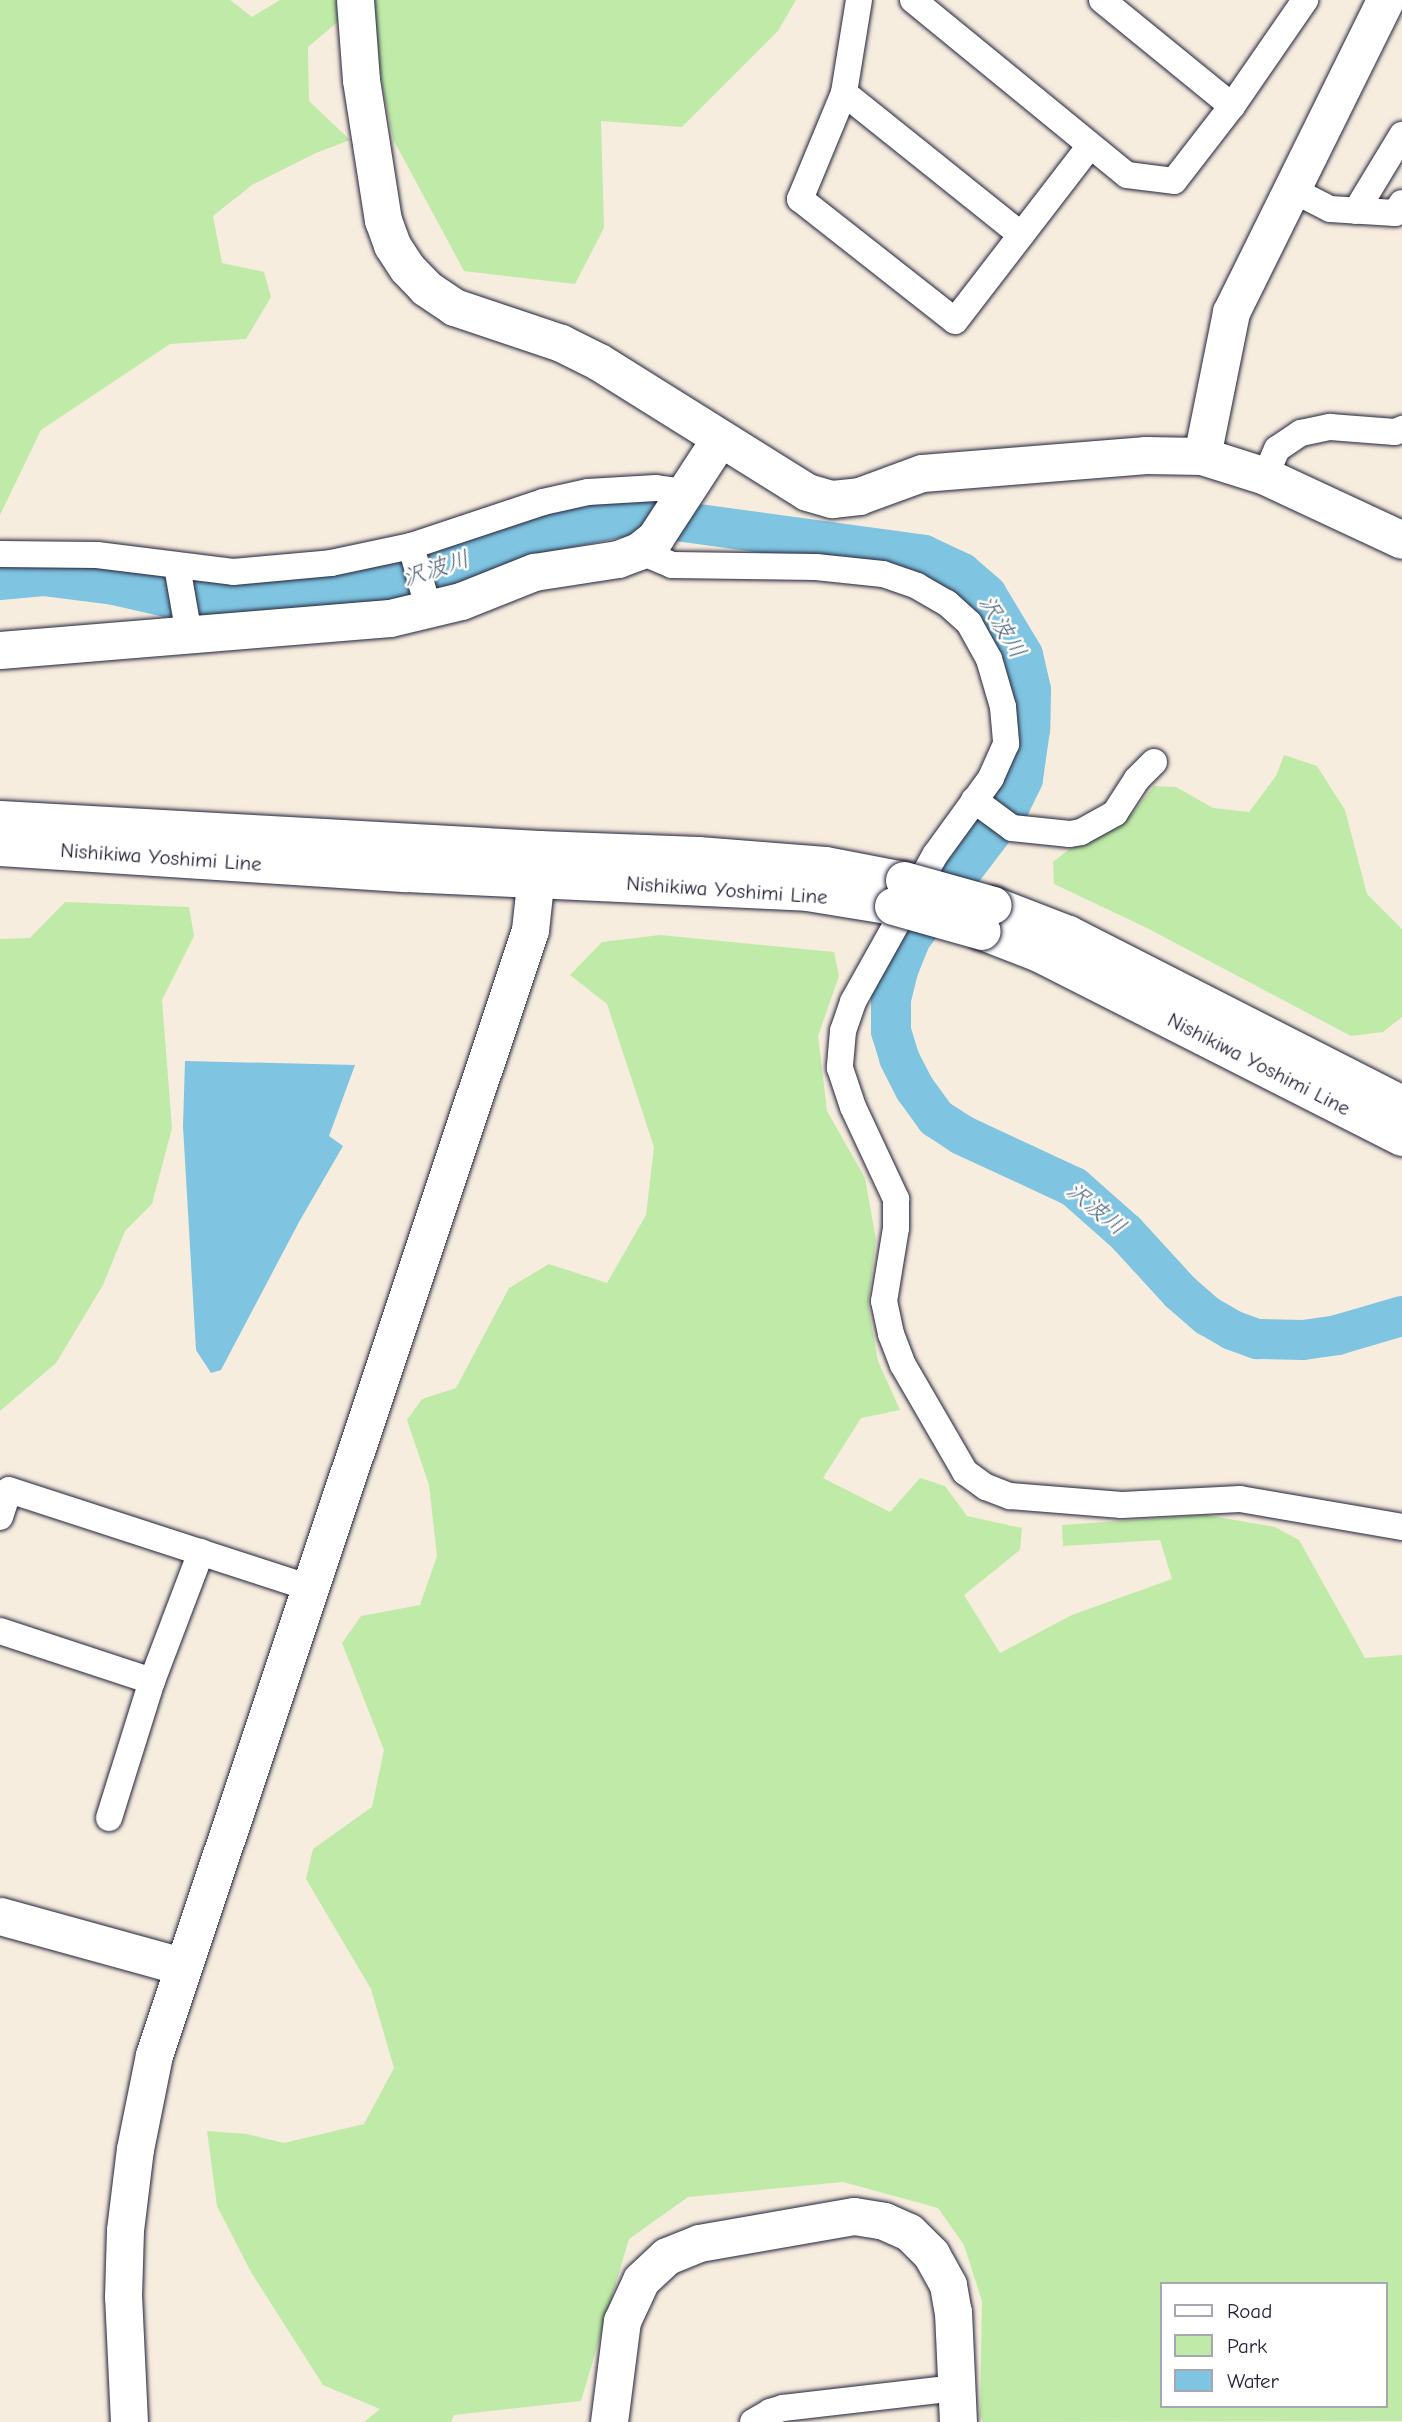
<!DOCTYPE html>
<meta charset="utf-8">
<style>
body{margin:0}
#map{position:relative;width:1402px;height:2422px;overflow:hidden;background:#f7eddf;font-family:"Comic Neue","Klee One",sans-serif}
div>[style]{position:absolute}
.green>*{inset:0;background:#bfeaa7}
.water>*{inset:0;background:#7fc4e0}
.river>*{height:40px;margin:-20px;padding:0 20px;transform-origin:20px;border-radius:20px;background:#7fc4e0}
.roads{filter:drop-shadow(0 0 2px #22223b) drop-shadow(0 0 2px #22223b)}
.street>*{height:26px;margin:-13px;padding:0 13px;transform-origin:13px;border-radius:13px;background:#fff}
.secondary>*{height:37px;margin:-18.5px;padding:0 18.5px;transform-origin:18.5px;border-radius:18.5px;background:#fff}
.bridges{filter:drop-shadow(0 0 2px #22223b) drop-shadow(0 0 2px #22223b)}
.secondary-bridge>*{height:37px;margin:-18.5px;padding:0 18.5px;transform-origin:18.5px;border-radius:18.5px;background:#fff}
span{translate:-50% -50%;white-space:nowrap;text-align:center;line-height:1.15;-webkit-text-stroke:5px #fff;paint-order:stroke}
.street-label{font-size:21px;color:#22223b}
.water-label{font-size:23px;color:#435b75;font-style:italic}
.legend{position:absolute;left:1160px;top:2282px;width:228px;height:126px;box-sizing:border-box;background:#fff;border:2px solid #a7a7b1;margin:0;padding:9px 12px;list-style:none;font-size:21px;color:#22223b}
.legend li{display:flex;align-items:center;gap:14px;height:35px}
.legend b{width:35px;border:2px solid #a7a7b1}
</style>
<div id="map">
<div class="green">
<i style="clip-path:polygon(0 0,230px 0,252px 17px,280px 0,339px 0,341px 19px,308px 47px,309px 101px,350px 140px,316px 153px,252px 185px,213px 216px,222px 263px,264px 272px,271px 297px,246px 339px,170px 344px,41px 430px,0 515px)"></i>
<i style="clip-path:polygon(369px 0,796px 0,778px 31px,682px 127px,601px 121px,604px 228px,575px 284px,464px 271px,393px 139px,370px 21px)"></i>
<i style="clip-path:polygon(1284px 755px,1317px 766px,1345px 810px,1367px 894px,1402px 929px,1402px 1017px,1383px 1032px,1351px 1036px,1147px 928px,1054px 884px,1053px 862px,1075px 845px,1132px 814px,1154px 786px,1176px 787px,1213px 808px,1249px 812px,1276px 776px)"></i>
<i style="clip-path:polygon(65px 902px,189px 907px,194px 936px,162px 1000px,172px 1128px,152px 1204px,125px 1231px,103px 1285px,56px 1363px,0 1411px,0 939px,30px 938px)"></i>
<i style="clip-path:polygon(evenodd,660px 935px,834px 952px,839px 976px,818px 1036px,827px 1111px,865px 1178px,876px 1240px,868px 1304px,878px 1361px,900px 1410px,861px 1418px,823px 1478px,890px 1512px,920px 1478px,945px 1486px,967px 1516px,1022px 1528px,1020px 1550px,964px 1595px,1000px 1653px,1072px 1615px,1172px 1579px,1160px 1540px,1063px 1546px,1062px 1525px,1206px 1515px,1275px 1527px,1299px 1540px,1365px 1658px,1402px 1655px,1402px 2421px,983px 2422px,980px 2417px,982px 2301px,964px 2245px,938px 2208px,843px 2182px,688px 2197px,629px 2239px,581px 2401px,454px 2415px,451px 2422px,364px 2422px,380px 2409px,323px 2385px,251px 2272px,217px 2206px,207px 2131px,247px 2134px,284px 2143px,364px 2124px,394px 2068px,371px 1989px,306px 1879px,313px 1849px,372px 1807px,384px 1750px,342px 1643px,361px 1616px,420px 1605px,437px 1556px,429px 1485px,407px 1420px,422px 1399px,456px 1388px,509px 1288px,549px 1264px,607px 1283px,646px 1215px,654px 1147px,607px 1004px,570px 975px,602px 942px,660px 935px,1162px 2284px,1386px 2284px,1386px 2406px,1162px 2406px,1162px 2284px)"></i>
</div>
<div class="water">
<i style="clip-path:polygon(185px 1061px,355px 1065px,329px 1136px,343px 1146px,299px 1222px,221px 1370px,211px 1373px,196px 1350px,183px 1126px)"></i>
</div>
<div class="river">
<i style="left:0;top:580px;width:43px;rotate:-5.3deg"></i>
<i style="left:43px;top:576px;width:72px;rotate:7.2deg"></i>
<i style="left:114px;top:585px;width:54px;rotate:12.8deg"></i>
<i style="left:167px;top:597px;width:198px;rotate:-2.6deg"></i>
<i style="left:365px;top:588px;width:59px;rotate:-10.7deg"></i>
<i style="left:423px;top:577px;width:115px;rotate:-21.4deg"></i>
<i style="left:530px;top:535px;width:105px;rotate:-11deg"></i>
<i style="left:633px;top:515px;width:294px;rotate:7.8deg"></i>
<i style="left:924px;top:555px;width:42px;rotate:25.3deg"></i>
<i style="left:962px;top:573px;width:33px;rotate:41deg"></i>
<i style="left:987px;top:595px;width:70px;rotate:59deg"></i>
<i style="left:1023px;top:655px;width:36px;rotate:77deg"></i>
<i style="left:1031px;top:690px;width:39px;rotate:91deg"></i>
<i style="left:1030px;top:729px;width:50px;rotate:98deg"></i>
<i style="left:1023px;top:779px;width:37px;rotate:116deg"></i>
<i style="left:1007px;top:812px;width:158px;rotate:127.3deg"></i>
<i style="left:911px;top:938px;width:31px;rotate:112deg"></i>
<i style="left:899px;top:967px;width:34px;rotate:104deg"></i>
<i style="left:891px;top:1000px;width:31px;rotate:90deg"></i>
<i style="left:891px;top:1031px;width:28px;rotate:73deg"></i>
<i style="left:899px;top:1058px;width:35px;rotate:63deg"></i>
<i style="left:915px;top:1089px;width:36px;rotate:54deg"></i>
<i style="left:936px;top:1118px;width:31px;rotate:33deg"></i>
<i style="left:962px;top:1135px;width:123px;rotate:24.9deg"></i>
<i style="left:1074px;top:1187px;width:69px;rotate:41.5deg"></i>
<i style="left:1126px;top:1233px;width:80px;rotate:47.5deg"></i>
<i style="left:1180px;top:1292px;width:37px;rotate:41deg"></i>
<i style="left:1208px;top:1316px;width:28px;rotate:30deg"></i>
<i style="left:1232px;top:1330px;width:27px;rotate:20deg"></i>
<i style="left:1257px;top:1339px;width:46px;rotate:1.2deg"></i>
<i style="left:1303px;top:1340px;width:34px;rotate:-8deg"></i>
<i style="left:1337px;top:1335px;width:68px;rotate:-16.3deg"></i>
</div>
<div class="roads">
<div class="street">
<i style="left:859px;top:0;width:94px;rotate:99.2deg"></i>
<i style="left:844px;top:93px;width:115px;rotate:112.5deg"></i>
<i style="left:800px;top:199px;width:197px;rotate:38.2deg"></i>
<i style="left:955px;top:321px;width:221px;rotate:-52.4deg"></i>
<i style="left:913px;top:0;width:276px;rotate:39.3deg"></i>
<i style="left:1127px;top:175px;width:47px;rotate:7.3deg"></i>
<i style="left:1174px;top:181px;width:95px;rotate:-52.3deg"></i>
<i style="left:1232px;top:106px;width:129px;rotate:-55.4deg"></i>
<i style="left:1102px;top:0;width:168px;rotate:39.2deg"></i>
<i style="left:844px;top:93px;width:227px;rotate:38.7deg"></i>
<i style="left:1289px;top:188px;width:46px;rotate:27.1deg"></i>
<i style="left:1330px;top:209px;width:65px;rotate:3.5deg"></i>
<i style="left:1395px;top:213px;width:12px;rotate:-55deg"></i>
<i style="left:1356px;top:211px;width:89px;rotate:-58.8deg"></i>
<i style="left:1265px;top:476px;width:30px;rotate:-66deg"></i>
<i style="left:1277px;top:449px;width:29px;rotate:-34deg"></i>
<i style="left:1301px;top:433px;width:30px;rotate:-12deg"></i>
<i style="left:1330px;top:427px;width:65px;rotate:4.4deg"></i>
<i style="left:1395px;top:432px;width:8px;rotate:-23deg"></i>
<i style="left:411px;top:546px;width:67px;rotate:74.5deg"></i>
<i style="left:639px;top:551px;width:36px;rotate:23deg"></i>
<i style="left:672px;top:565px;width:144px;rotate:0.8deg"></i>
<i style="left:816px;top:567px;width:67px;rotate:6deg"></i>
<i style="left:883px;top:574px;width:36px;rotate:19deg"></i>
<i style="left:917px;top:586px;width:34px;rotate:30deg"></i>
<i style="left:947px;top:603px;width:30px;rotate:42deg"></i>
<i style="left:969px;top:623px;width:41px;rotate:60.9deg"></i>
<i style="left:989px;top:659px;width:50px;rotate:73.7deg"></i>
<i style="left:1003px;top:707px;width:37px;rotate:85deg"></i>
<i style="left:1006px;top:744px;width:37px;rotate:114deg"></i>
<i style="left:991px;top:778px;width:95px;rotate:126deg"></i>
<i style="left:935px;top:855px;width:168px;rotate:119.2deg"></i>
<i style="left:853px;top:1002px;width:31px;rotate:109deg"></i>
<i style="left:843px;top:1031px;width:37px;rotate:95deg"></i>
<i style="left:840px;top:1068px;width:41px;rotate:71.6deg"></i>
<i style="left:853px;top:1107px;width:102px;rotate:64.9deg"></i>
<i style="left:896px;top:1199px;width:29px;rotate:90deg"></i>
<i style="left:896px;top:1228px;width:74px;rotate:99.3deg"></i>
<i style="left:884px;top:1301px;width:34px;rotate:78deg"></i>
<i style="left:891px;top:1334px;width:33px;rotate:69deg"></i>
<i style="left:903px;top:1365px;width:124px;rotate:59.9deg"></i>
<i style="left:965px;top:1472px;width:26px;rotate:36deg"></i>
<i style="left:986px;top:1487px;width:26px;rotate:21deg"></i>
<i style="left:1010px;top:1496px;width:112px;rotate:4.6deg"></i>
<i style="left:1122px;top:1505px;width:118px;rotate:-2.9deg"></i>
<i style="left:1240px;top:1499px;width:164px;rotate:9.8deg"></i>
<i style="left:0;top:554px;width:97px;rotate:0.6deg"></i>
<i style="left:97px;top:555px;width:137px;rotate:7.1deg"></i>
<i style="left:233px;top:572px;width:98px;rotate:-5.2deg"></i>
<i style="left:331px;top:563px;width:82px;rotate:-12deg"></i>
<i style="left:411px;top:546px;width:139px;rotate:-18.4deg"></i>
<i style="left:543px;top:502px;width:46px;rotate:-12.5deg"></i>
<i style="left:588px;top:492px;width:68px;rotate:-3.4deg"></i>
<i style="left:656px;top:488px;width:30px;rotate:8deg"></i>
<i style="left:177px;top:566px;width:70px;rotate:80.1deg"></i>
<i style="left:974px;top:800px;width:47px;rotate:36.4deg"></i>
<i style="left:1012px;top:828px;width:58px;rotate:5.9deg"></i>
<i style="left:1070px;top:834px;width:11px;rotate:-10deg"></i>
<i style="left:1081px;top:832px;width:39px;rotate:-29deg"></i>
<i style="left:1115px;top:813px;width:40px;rotate:-57.1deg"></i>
<i style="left:1137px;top:779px;width:24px;rotate:-45deg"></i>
<i style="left:0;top:1517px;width:28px;rotate:-72deg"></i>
<i style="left:9px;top:1490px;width:314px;rotate:18deg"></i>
<i style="left:0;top:1631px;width:160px;rotate:18.2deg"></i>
<i style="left:109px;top:1818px;width:144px;rotate:-72.6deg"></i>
<i style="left:152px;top:1681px;width:138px;rotate:-69.2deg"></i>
<i style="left:753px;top:2422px;width:20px;rotate:-30deg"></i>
<i style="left:770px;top:2412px;width:14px;rotate:-17deg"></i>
<i style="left:783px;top:2408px;width:174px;rotate:-6.6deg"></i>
</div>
<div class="secondary">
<i style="left:355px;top:0;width:80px;rotate:85.7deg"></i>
<i style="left:361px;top:80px;width:142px;rotate:81.1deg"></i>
<i style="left:383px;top:220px;width:27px;rotate:70deg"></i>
<i style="left:392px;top:245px;width:27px;rotate:57deg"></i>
<i style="left:407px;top:268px;width:28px;rotate:46deg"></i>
<i style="left:426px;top:288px;width:34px;rotate:34deg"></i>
<i style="left:454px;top:307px;width:113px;rotate:18.6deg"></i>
<i style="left:561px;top:343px;width:42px;rotate:26.6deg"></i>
<i style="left:599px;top:362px;width:245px;rotate:32deg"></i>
<i style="left:807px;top:492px;width:26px;rotate:16deg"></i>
<i style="left:832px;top:499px;width:27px;rotate:-6deg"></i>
<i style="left:859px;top:496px;width:67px;rotate:-20.1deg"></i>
<i style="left:922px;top:473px;width:225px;rotate:-4.6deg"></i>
<i style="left:1146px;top:455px;width:56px;rotate:1deg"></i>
<i style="left:1202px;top:456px;width:66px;rotate:17.6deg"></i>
<i style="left:1265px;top:476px;width:151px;rotate:25deg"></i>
<i style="left:1202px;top:456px;width:147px;rotate:-78.6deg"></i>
<i style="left:1231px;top:312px;width:348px;rotate:-63.7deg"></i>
<i style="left:0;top:650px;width:391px;rotate:-4.7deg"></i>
<i style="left:390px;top:618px;width:73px;rotate:-13.5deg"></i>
<i style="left:461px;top:601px;width:79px;rotate:-21.7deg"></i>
<i style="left:534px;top:572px;width:85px;rotate:-8.8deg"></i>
<i style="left:618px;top:559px;width:22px;rotate:-21deg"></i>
<i style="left:639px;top:551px;width:21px;rotate:-39deg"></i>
<i style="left:655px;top:538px;width:117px;rotate:-56.9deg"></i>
<i style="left:0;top:819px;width:540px;rotate:3.19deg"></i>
<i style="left:539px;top:849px;width:159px;rotate:2.2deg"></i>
<i style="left:698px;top:855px;width:127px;rotate:4.5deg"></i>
<i style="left:825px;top:865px;width:80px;rotate:10.8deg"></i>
<i style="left:0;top:847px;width:407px;rotate:3.7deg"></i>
<i style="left:406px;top:873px;width:401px;rotate:2.7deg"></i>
<i style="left:807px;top:892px;width:87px;rotate:9.2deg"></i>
<i style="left:993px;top:905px;width:80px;rotate:21.1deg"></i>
<i style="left:1068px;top:934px;width:375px;rotate:27deg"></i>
<i style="left:982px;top:931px;width:61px;rotate:21.1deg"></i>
<i style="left:1039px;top:953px;width:407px;rotate:26.9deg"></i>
<i style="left:0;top:1916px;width:188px;rotate:15.4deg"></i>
<i style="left:129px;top:2422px;width:125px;rotate:-92.7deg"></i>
<i style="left:123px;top:2297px;width:67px;rotate:-88.3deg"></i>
<i style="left:125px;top:2230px;width:82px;rotate:-83deg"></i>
<i style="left:135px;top:2149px;width:96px;rotate:-78.6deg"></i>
<i style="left:154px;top:2055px;width:1186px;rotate:-71.52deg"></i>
<i style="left:530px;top:930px;width:81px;rotate:-83.7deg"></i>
<i style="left:609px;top:2422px;width:102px;rotate:-82.7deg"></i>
<i style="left:622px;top:2321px;width:45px;rotate:-65.1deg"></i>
<i style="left:641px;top:2280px;width:35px;rotate:-43deg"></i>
<i style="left:667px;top:2256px;width:35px;rotate:-22deg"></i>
<i style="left:699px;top:2243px;width:157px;rotate:-9.9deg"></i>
<i style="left:854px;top:2216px;width:30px;rotate:9deg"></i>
<i style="left:884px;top:2221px;width:27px;rotate:24deg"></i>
<i style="left:909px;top:2232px;width:31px;rotate:45deg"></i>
<i style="left:931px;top:2254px;width:35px;rotate:61deg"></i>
<i style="left:948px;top:2285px;width:27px;rotate:80deg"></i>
<i style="left:953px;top:2312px;width:110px;rotate:87.4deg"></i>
</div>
</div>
<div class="bridges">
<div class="secondary-bridge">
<i style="left:904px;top:880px;width:92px;rotate:15.7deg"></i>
<i style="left:893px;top:906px;width:92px;rotate:15.7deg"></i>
</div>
</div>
<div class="street-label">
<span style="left:161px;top:857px;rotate:4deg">Nishikiwa Yoshimi Line</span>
<span style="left:727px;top:890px;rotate:4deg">Nishikiwa Yoshimi Line</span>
<span style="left:1259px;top:1064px;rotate:27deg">Nishikiwa Yoshimi Line</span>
</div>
<div class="water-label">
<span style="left:436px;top:569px;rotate:-18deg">沢波川</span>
<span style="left:1002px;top:627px;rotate:59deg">沢波川</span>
<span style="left:1096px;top:1209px;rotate:39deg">沢波川</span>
</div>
<ul class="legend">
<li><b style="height:9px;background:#fff"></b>Road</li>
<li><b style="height:19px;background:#bfeaa7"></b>Park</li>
<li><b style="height:19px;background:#7fc4e0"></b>Water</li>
</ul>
</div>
